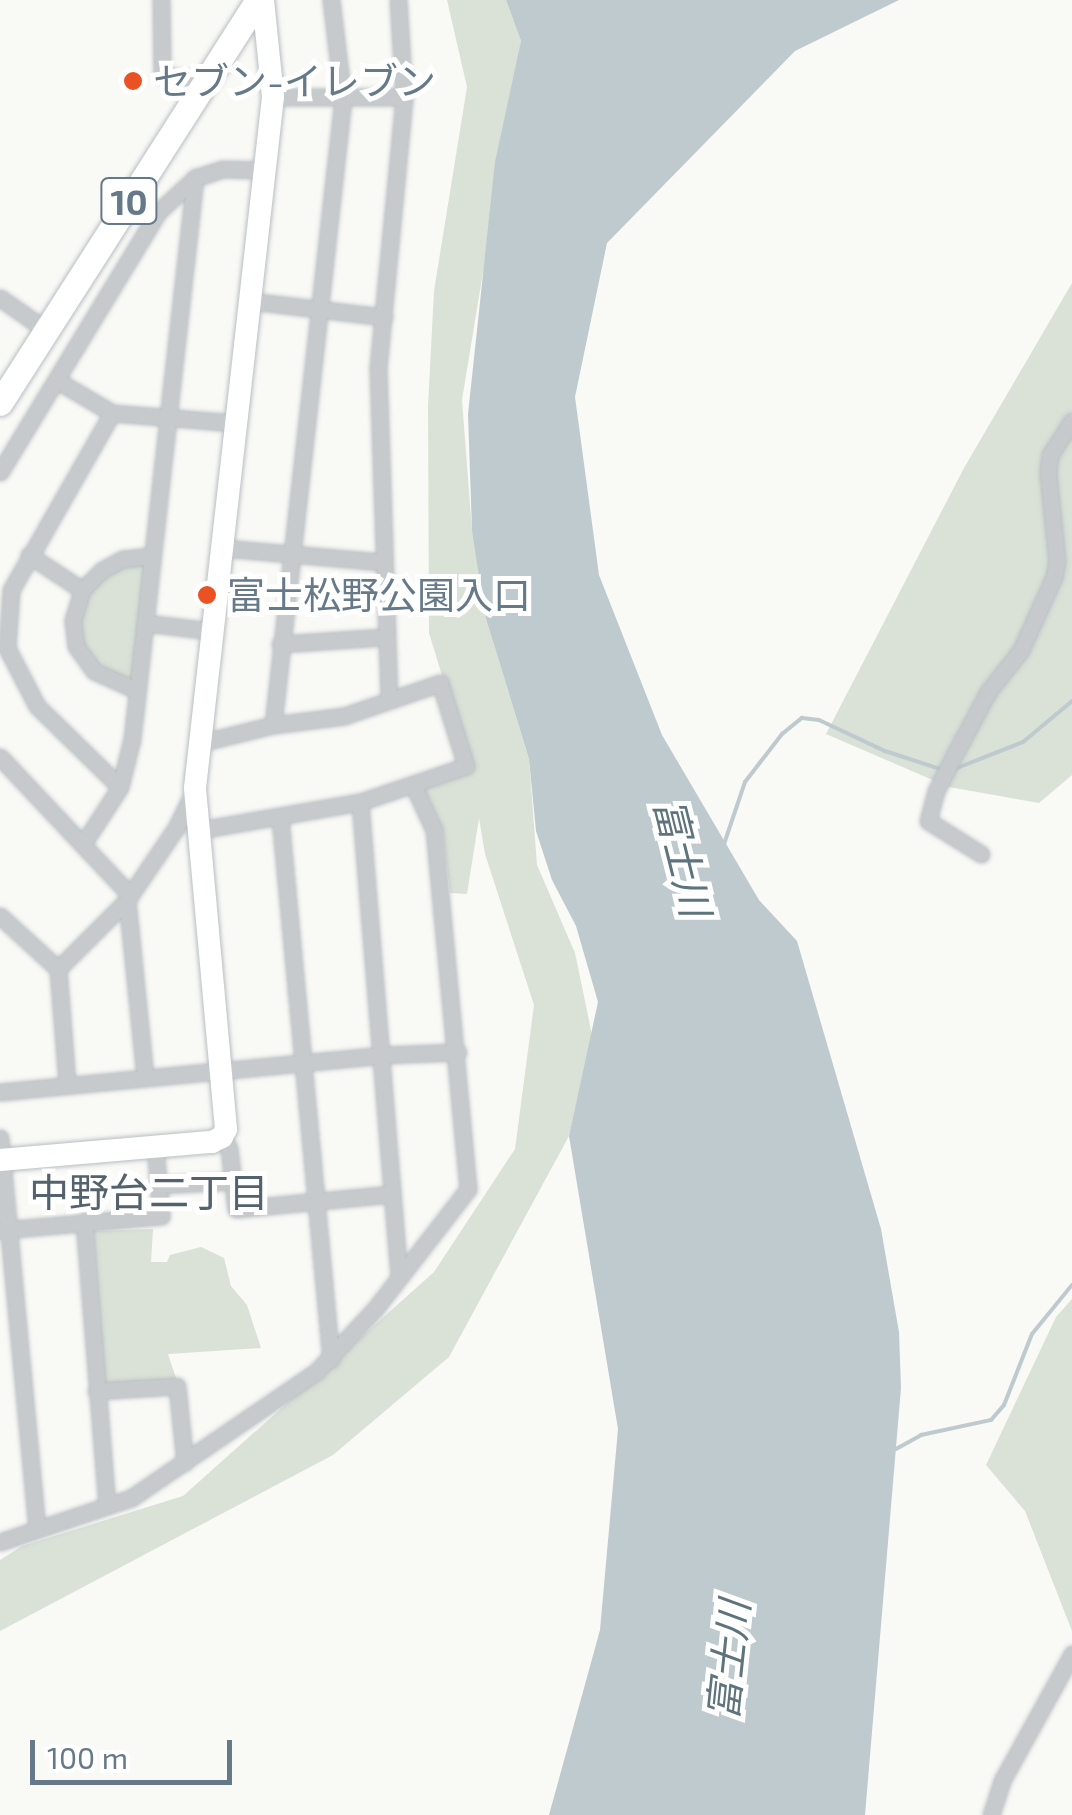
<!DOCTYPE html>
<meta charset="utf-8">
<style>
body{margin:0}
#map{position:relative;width:1072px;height:1815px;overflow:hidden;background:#f9f9f6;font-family:"Exo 2","Noto Sans JP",sans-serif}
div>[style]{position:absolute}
.green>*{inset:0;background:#dae1d7}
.water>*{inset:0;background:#becace}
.stream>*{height:4px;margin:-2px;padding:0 2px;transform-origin:2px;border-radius:2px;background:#becace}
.roads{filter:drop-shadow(0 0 2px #b8bec2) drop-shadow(0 0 2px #b8bec2)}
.street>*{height:15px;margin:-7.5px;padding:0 7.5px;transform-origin:7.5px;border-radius:7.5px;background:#c6cacd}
.secondary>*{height:22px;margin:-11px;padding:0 11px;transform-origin:11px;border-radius:11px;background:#fff}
.primary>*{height:25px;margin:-12.5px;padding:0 12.5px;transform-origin:12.5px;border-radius:12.5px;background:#fff}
.dots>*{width:28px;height:28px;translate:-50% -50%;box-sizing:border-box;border:5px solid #fff;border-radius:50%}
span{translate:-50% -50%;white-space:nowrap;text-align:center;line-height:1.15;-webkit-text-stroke:10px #fff;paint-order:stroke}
.shield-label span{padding:2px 8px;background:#fff;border:2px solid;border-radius:8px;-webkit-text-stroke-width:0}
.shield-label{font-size:35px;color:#667988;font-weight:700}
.poi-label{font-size:38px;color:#667988}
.left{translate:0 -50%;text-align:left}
.water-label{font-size:40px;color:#5d747c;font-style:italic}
.neighbourhood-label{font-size:40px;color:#54626d}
.scale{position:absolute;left:30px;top:1740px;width:202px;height:45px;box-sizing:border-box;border:5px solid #667988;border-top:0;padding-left:12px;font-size:30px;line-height:35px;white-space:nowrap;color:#667988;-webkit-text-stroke:8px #fff;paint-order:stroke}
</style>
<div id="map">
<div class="green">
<i style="clip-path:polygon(447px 0,506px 0,521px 41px,462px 400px,472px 531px,494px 644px,529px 759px,537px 865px,575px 953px,592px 1035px,569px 1136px,449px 1357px,333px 1455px,0 1631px,0 1560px,22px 1546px,183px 1496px,434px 1272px,515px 1149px,534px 1005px,485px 854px,479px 818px,467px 894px,450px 893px,443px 832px,421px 789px,471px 770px,429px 633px,428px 406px,434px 291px,467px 87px)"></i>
<i style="clip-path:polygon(1072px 283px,1072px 775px,1039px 803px,949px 787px,826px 734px,964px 468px)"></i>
<i style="clip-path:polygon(147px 563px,133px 683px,89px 660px,78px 641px,79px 613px,86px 591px,98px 579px,121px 567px)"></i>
<i style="clip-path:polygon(153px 1229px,151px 1262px,167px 1262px,170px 1255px,201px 1247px,224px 1258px,231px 1286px,247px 1305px,261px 1348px,168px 1354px,177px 1381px,105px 1384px,93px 1231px)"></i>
<i style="clip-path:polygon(1072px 1299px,1072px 1631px,1025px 1511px,986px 1465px,1056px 1317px)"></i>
</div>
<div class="water">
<i style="clip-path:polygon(506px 0,899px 0,795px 51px,607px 243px,575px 397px,599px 575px,662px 735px,759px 900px,797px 941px,881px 1229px,899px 1332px,901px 1388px,865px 1815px,549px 1815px,600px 1630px,618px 1429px,569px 1136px,598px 1002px,576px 926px,552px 880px,536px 831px,529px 759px,485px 615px,472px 531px,468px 414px,495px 162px,521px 41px)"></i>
</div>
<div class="stream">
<i style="left:952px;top:770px;width:76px;rotate:-21.5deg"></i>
<i style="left:1023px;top:742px;width:64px;rotate:-39.9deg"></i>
<i style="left:723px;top:847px;width:69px;rotate:-71.3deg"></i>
<i style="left:745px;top:782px;width:61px;rotate:-52.4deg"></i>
<i style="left:782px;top:734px;width:26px;rotate:-39deg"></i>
<i style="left:802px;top:718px;width:17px;rotate:7deg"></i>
<i style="left:819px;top:720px;width:73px;rotate:25.2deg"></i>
<i style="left:885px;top:751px;width:61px;rotate:18.1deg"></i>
<i style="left:896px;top:1449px;width:29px;rotate:-29deg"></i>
<i style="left:921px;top:1435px;width:72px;rotate:-12.1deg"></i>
<i style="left:991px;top:1420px;width:20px;rotate:-49deg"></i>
<i style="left:1004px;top:1405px;width:76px;rotate:-68.5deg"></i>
<i style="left:1032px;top:1334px;width:63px;rotate:-50.8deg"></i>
</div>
<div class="roads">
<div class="street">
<i style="left:161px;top:0;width:75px;rotate:89.2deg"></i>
<i style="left:162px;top:75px;width:44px;rotate:9.2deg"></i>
<i style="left:273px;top:97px;width:131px"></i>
<i style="left:0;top:298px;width:56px;rotate:34.8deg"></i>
<i style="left:250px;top:301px;width:135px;rotate:6.8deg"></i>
<i style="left:56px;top:380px;width:65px;rotate:30.5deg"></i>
<i style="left:112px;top:413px;width:124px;rotate:4.6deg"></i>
<i style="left:112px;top:413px;width:204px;rotate:119.7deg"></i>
<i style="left:11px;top:590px;width:58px;rotate:93.9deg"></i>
<i style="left:7px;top:648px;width:65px;rotate:62.7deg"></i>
<i style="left:37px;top:706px;width:116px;rotate:44.3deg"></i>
<i style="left:0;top:472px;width:304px;rotate:-58.7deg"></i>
<i style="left:158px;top:212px;width:50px;rotate:-42.6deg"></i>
<i style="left:195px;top:178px;width:28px;rotate:-18deg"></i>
<i style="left:222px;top:169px;width:42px;rotate:1.4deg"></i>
<i style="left:222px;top:548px;width:161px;rotate:5deg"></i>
<i style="left:29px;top:555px;width:64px;rotate:33.4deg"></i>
<i style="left:145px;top:623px;width:67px;rotate:6.8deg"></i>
<i style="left:280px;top:644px;width:105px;rotate:-3.8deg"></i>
<i style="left:136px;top:690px;width:46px;rotate:-155.7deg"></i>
<i style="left:94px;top:671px;width:31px;rotate:-126deg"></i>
<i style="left:76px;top:646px;width:26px;rotate:-97deg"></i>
<i style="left:73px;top:620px;width:31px;rotate:-73deg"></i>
<i style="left:82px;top:590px;width:28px;rotate:-45deg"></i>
<i style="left:102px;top:570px;width:24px;rotate:-28deg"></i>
<i style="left:123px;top:559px;width:28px;rotate:-6deg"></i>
<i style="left:389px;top:699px;width:331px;rotate:-91.9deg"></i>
<i style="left:378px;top:368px;width:272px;rotate:-84.5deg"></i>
<i style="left:404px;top:97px;width:97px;rotate:-93.5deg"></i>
<i style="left:273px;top:725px;width:630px;rotate:-83.62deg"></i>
<i style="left:343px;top:99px;width:100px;rotate:-96.9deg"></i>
<i style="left:200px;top:743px;width:75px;rotate:-13.9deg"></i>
<i style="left:273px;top:725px;width:72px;rotate:-7.2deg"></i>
<i style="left:344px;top:716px;width:102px;rotate:-19deg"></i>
<i style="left:440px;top:683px;width:87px;rotate:72.6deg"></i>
<i style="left:466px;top:766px;width:112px;rotate:161.2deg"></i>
<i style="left:360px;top:802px;width:162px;rotate:170.1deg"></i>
<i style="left:0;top:757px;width:190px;rotate:46.7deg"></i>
<i style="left:360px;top:802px;width:475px;rotate:85.3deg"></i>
<i style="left:280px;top:817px;width:545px;rotate:84.63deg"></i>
<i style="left:83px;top:844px;width:68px;rotate:-57deg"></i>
<i style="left:120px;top:787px;width:49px;rotate:-76deg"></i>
<i style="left:132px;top:739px;width:565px;rotate:-83.59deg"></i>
<i style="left:981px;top:854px;width:62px;rotate:-148.1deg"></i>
<i style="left:928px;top:821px;width:31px;rotate:-75deg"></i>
<i style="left:936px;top:791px;width:44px;rotate:-62.9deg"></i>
<i style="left:956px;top:752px;width:68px;rotate:-61.9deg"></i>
<i style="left:988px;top:692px;width:53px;rotate:-51.8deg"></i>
<i style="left:1021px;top:650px;width:80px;rotate:-65.7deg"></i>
<i style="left:1054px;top:577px;width:15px;rotate:-79deg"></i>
<i style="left:1057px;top:562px;width:89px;rotate:-95.8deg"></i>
<i style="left:1048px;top:473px;width:18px;rotate:-84deg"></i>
<i style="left:1050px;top:455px;width:40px;rotate:-57.1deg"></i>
<i style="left:127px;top:900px;width:178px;rotate:84.2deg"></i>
<i style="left:0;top:916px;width:79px;rotate:42.4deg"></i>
<i style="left:58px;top:969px;width:115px;rotate:85.5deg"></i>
<i style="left:58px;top:969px;width:98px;rotate:-45deg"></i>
<i style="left:127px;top:900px;width:87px;rotate:-55.8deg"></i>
<i style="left:176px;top:828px;width:41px;rotate:-64.1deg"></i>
<i style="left:0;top:1092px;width:384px;rotate:-5.5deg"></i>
<i style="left:382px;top:1055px;width:76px;rotate:-2.3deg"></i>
<i style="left:222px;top:1137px;width:13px;rotate:58deg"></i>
<i style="left:229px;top:1148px;width:61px;rotate:83.5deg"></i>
<i style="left:236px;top:1209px;width:157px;rotate:-5.5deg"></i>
<i style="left:0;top:1138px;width:391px;rotate:84.6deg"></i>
<i style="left:159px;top:1185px;width:74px;rotate:-3.1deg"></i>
<i style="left:84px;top:1221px;width:285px;rotate:85.4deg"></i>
<i style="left:1px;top:1230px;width:161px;rotate:-5deg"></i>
<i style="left:161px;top:1216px;width:70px;rotate:-94.9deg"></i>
<i style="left:96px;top:1391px;width:81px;rotate:-3.5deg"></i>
<i style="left:177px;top:1386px;width:77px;rotate:84.1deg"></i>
<i style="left:0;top:1542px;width:138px;rotate:-18.6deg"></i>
<i style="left:131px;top:1498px;width:225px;rotate:-34.3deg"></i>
<i style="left:317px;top:1371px;width:85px;rotate:-46.9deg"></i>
<i style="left:375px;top:1309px;width:152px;rotate:-52.2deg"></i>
<i style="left:468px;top:1189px;width:361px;rotate:-95.4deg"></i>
<i style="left:434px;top:830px;width:47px;rotate:-114.9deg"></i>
<i style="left:991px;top:1815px;width:38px;rotate:-72deg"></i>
<i style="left:1003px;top:1779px;width:143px;rotate:-61.1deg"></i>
</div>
<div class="secondary">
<i style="left:0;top:1160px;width:213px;rotate:-4.9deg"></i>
<i style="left:212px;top:1142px;width:11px;rotate:-27deg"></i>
<i style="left:222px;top:1137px;width:9px;rotate:-63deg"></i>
<i style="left:226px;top:1129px;width:342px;rotate:-95.2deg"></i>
<i style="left:195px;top:788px;width:695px;rotate:-83.56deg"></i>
<i style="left:273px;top:97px;width:98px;rotate:-95.9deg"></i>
</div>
<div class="primary">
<i style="left:0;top:403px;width:479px;rotate:-57.4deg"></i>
</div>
</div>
<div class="dots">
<i style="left:133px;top:81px;background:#eb5223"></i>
<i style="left:207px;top:595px;background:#eb5223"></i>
</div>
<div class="shield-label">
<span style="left:129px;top:201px">10</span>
</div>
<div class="poi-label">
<span class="left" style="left:153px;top:81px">セブン-イレブン</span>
<span class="left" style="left:227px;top:595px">富士松野公園入口</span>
</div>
<div class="water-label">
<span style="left:684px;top:857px;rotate:76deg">富士川</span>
<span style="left:727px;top:1660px;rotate:-84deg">富士川</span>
</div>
<div class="neighbourhood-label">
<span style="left:149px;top:1191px">中野台二丁目</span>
</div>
<div class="scale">100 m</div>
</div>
